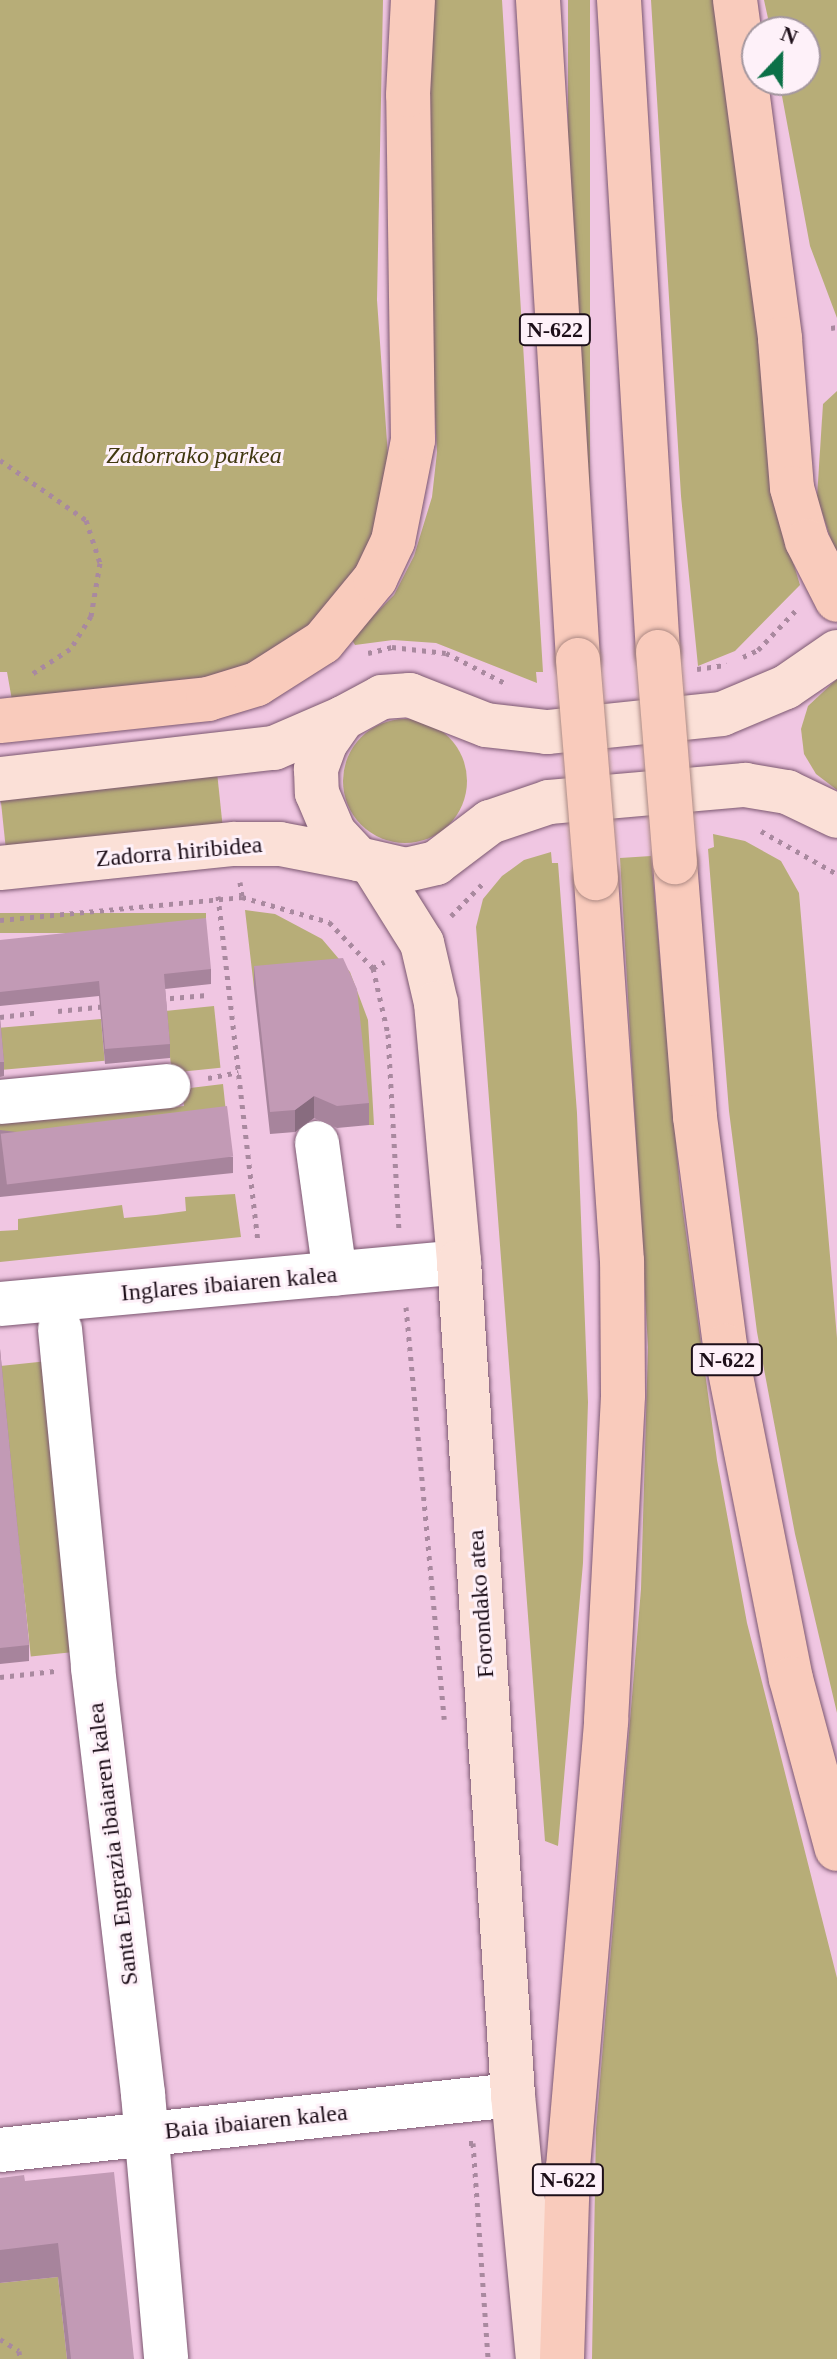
<!DOCTYPE html>
<style>
body{margin:0}
#map{position:relative;width:837px;height:2359px;overflow:hidden;background:#f0c6e2;font-family:"Times New Roman",serif}
div>[style]{position:absolute}
.green>*{inset:0;background:#b7ad78;transform-origin:0 0}
.round{border-radius:50%}
.path>*{height:5px;margin-top:-2.5px;transform-origin:0;background:repeating-linear-gradient(90deg,#a9899f 0 4px,transparent 0 10px)}
.roads{filter:drop-shadow(0 0 2px #7b5770) drop-shadow(0 0 2px #7b5770)}
.minor>*{height:44px;margin:-22px;padding:0 22px;transform-origin:22px;border-radius:22px;background:#fff}
.major>*{height:44px;margin:-22px;padding:0 22px;transform-origin:22px;border-radius:22px;background:#fbe0d7}
.highway>*{height:44px;margin:-22px;padding:0 22px;transform-origin:22px;border-radius:22px;background:#f9cbbc}
.bridges{filter:drop-shadow(0 0 2px #ac8983) drop-shadow(0 0 2px #ac8983)}
.highway-bridge>*{height:44px;margin:-22px;padding:0 22px;transform-origin:22px;border-radius:22px;background:#f9cbbc}
.wall>*{inset:0;background:#a7849c}
.shaded-wall>*{inset:0;background:#886c7f}
.building>*{inset:0;background:#c29ab5;transform-origin:0 0}
span{translate:-50% -50%;white-space:nowrap;text-align:center;line-height:1.15;-webkit-text-stroke:6px #fef1f9;paint-order:stroke}
.shield-label span{padding:2px 6px;background:#fef1f9;border:2px solid;border-radius:6px;-webkit-text-stroke-width:0}
.shield-label{font-size:22px;color:#1d0f19;font-weight:700}
.park-label{font-size:24px;color:#403810;font-style:italic}
.street-label{font-size:24px;color:#1d0f19}
.north{position:absolute;left:741px;top:16px;width:80px;height:80px;box-sizing:border-box;background:#fef1f9;border:2px solid #a4979f;border-radius:50%;rotate:22deg;font-size:22px;font-weight:700;line-height:32px;text-align:center;color:#1d0f19}
.north::after{content:'';display:block;margin:auto;width:28px;height:36px;background:#0b7047;clip-path:polygon(50% 0,100% 100%,50% 72%,0 100%)}
</style>
<div id="map">
<div class="green">
<i style="clip-path:polygon(0 0,383px 0,377px 300px,390px 485px,377px 532px,353px 578px,310px 628px,278px 651px,207px 684px,13px 706px,7px 672px,0 672px)"></i>
<i style="clip-path:polygon(428px 0,502px 0,543px 672px,536px 672px,537px 683px,436px 643px,393px 640px,355px 645px,351px 638px,394px 595px,414px 556px,432px 497px,437px 452px,424px 207px)"></i>
<i style="left:568px;top:0;width:22px;height:668px"></i>
<i style="clip-path:polygon(651px 0,721px 0,784px 532px,800px 585px,735px 651px,698px 666px,681px 496px)"></i>
<i style="clip-path:polygon(764px 0,837px 0,837px 318px,810px 246px,779px 80px,805px 80px,805px 32px,771px 32px)"></i>
<i style="clip-path:polygon(837px 391px,837px 555px,836px 555px,817px 497px,823px 404px)"></i>
<i style="clip-path:polygon(837px 679px,837px 790px,816px 774px,804px 754px,801px 729px,808px 706px)"></i>
<i class="round" style="left:343px;top:719px;width:124px;height:124px"></i>
<i style="left:217px;top:772px;width:56px;height:218px;rotate:84deg"></i>
<i style="clip-path:polygon(713px 834px,745px 841px,781px 861px,799px 893px,837px 1338px,837px 1713px,795px 1534px,757px 1332px,729px 1111px,708px 849px,714px 847px)"></i>
<i style="clip-path:polygon(551px 852px,552px 863px,558px 863px,577px 1113px,588px 1402px,583px 1563px,558px 1846px,545px 1841px,476px 927px,483px 899px,502px 876px,524px 860px)"></i>
<i style="clip-path:polygon(651px 856px,680px 1189px,717px 1460px,747px 1623px,837px 1978px,837px 2359px,592px 2359px,596px 2129px,641px 1589px,648px 1347px,620px 858px)"></i>
<i style="clip-path:polygon(245px 910px,275px 914px,322px 939px,350px 972px,368px 1020px,374px 1125px,369px 1125px,357px 1011px,343px 981px,254px 988px)"></i>
<i style="left:206px;top:913px;width:20px;height:207px;rotate:90deg"></i>
<i style="left:214px;top:1006px;width:62px;height:49px;rotate:84deg"></i>
<i style="left:101px;top:1019px;width:42px;height:102px;rotate:85deg"></i>
<i style="clip-path:polygon(223px 1084px,227px 1122px,0 1146px,0 1124px,184px 1106px,182px 1089px)"></i>
<i style="clip-path:polygon(235px 1194px,241px 1237px,0 1262px,0 1231px,18px 1230px,18px 1219px,122px 1205px,124px 1218px,156px 1215px,186px 1211px,185px 1197px)"></i>
<i style="left:48px;top:1361px;width:292px;height:48px;rotate:84deg"></i>
<i style="clip-path:polygon(58px 2277px,67px 2359px,0 2359px,0 2283px)"></i>
</div>
<div class="path">
<i style="left:831px;top:328px;width:6px;rotate:-9deg"></i>
<i style="left:0;top:460px;width:105px;rotate:34.9deg"></i>
<i style="left:86px;top:520px;width:45px;rotate:72deg"></i>
<i style="left:100px;top:563px;width:54px;rotate:99.6deg"></i>
<i style="left:91px;top:616px;width:39px;rotate:122deg"></i>
<i style="left:70px;top:649px;width:45px;rotate:146.7deg"></i>
<i style="left:368px;top:653px;width:25px;rotate:-14deg"></i>
<i style="left:392px;top:647px;width:54px;rotate:6.3deg"></i>
<i style="left:446px;top:653px;width:66px;rotate:27deg"></i>
<i style="left:743px;top:657px;width:17px;rotate:-25deg"></i>
<i style="left:758px;top:650px;width:58px;rotate:-46.4deg"></i>
<i style="left:697px;top:669px;width:30px;rotate:-8deg"></i>
<i style="left:761px;top:831px;width:87px;rotate:29.5deg"></i>
<i style="left:240px;top:882px;width:15px;rotate:82deg"></i>
<i style="left:242px;top:897px;width:91px;rotate:16deg"></i>
<i style="left:329px;top:922px;width:64px;rotate:46.3deg"></i>
<i style="left:373px;top:968px;width:13px;rotate:-29deg"></i>
<i style="left:218px;top:896px;width:347px;rotate:83.4deg"></i>
<i style="left:451px;top:916px;width:50px;rotate:-45.8deg"></i>
<i style="left:0;top:920px;width:243px;rotate:-5.4deg"></i>
<i style="left:373px;top:968px;width:68px;rotate:77.2deg"></i>
<i style="left:388px;top:1034px;width:195px;rotate:86.8deg"></i>
<i style="left:160px;top:999px;width:47px;rotate:-4.9deg"></i>
<i style="left:58px;top:1011px;width:49px;rotate:-5.8deg"></i>
<i style="left:0;top:1017px;width:39px;rotate:-7deg"></i>
<i style="left:208px;top:1078px;width:31px;rotate:-11deg"></i>
<i style="left:406px;top:1307px;width:414px;rotate:84.7deg"></i>
<i style="left:0;top:1677px;width:55px;rotate:-6.2deg"></i>
<i style="left:469px;top:2143px;width:4px"></i>
<i style="left:473px;top:2143px;width:217px;rotate:86deg"></i>
<i style="left:0;top:2339px;width:22px;rotate:32deg"></i>
<i style="left:19px;top:2351px;width:8px;rotate:83deg"></i>
</div>
<div class="roads">
<div class="minor">
<i style="left:0;top:1102px;width:169px;rotate:-5.4deg"></i>
<i style="left:317px;top:1143px;width:132px;rotate:82.2deg"></i>
<i style="left:0;top:1304px;width:461px;rotate:-5.2deg"></i>
<i style="left:60px;top:1329px;width:341px;rotate:84.4deg"></i>
<i style="left:93px;top:1668px;width:429px;rotate:83.3deg"></i>
<i style="left:143px;top:2094px;width:266px;rotate:85deg"></i>
<i style="left:0;top:2150px;width:516px;rotate:-6.12deg"></i>
</div>
<div class="major">
<i style="left:837px;top:652px;width:62px;rotate:145.5deg"></i>
<i style="left:786px;top:687px;width:69px;rotate:157.1deg"></i>
<i style="left:722px;top:714px;width:176px;rotate:174.1deg"></i>
<i style="left:547px;top:732px;width:61px;rotate:-173.5deg"></i>
<i style="left:486px;top:725px;width:82px;rotate:-158.5deg"></i>
<i style="left:410px;top:695px;width:28px;rotate:176deg"></i>
<i style="left:382px;top:697px;width:44px;rotate:151.7deg"></i>
<i style="left:343px;top:718px;width:32px;rotate:125deg"></i>
<i style="left:325px;top:744px;width:27px;rotate:110deg"></i>
<i style="left:316px;top:769px;width:24px;rotate:88deg"></i>
<i style="left:317px;top:793px;width:43px;rotate:67deg"></i>
<i style="left:334px;top:833px;width:35px;rotate:47deg"></i>
<i style="left:358px;top:859px;width:49px;rotate:12.9deg"></i>
<i style="left:406px;top:870px;width:31px;rotate:-13deg"></i>
<i style="left:436px;top:863px;width:68px;rotate:-37.2deg"></i>
<i style="left:490px;top:822px;width:62px;rotate:-18.7deg"></i>
<i style="left:549px;top:802px;width:197px;rotate:-5deg"></i>
<i style="left:745px;top:785px;width:43px;rotate:9.5deg"></i>
<i style="left:787px;top:792px;width:55px;rotate:25.6deg"></i>
<i style="left:0;top:779px;width:276px;rotate:-6.5deg"></i>
<i style="left:274px;top:748px;width:75px;rotate:-23.5deg"></i>
<i style="left:373px;top:865px;width:92px;rotate:57.9deg"></i>
<i style="left:422px;top:943px;width:62px;rotate:76.9deg"></i>
<i style="left:436px;top:1003px;width:260px;rotate:84.9deg"></i>
<i style="left:459px;top:1262px;width:835px;rotate:86.29deg"></i>
<i style="left:513px;top:2095px;width:265px;rotate:84.6deg"></i>
<i style="left:0;top:868px;width:235px;rotate:-5.9deg"></i>
<i style="left:234px;top:844px;width:46px"></i>
<i style="left:280px;top:844px;width:79px;rotate:10.9deg"></i>
</div>
<div class="highway">
<i style="left:538px;top:0;width:661px;rotate:86.53deg"></i>
<i style="left:619px;top:0;width:653px;rotate:86.58deg"></i>
<i style="left:735px;top:0;width:342px;rotate:82.4deg"></i>
<i style="left:780px;top:339px;width:149px;rotate:85.4deg"></i>
<i style="left:792px;top:488px;width:55px;rotate:74.2deg"></i>
<i style="left:807px;top:541px;width:66px;rotate:63deg"></i>
<i style="left:0;top:721px;width:209px;rotate:-6deg"></i>
<i style="left:208px;top:699px;width:51px;rotate:-17deg"></i>
<i style="left:257px;top:684px;width:78px;rotate:-32.5deg"></i>
<i style="left:323px;top:642px;width:82px;rotate:-50.5deg"></i>
<i style="left:375px;top:579px;width:42px;rotate:-64.7deg"></i>
<i style="left:393px;top:541px;width:103px;rotate:-78.8deg"></i>
<i style="left:413px;top:440px;width:345px;rotate:-90.8deg"></i>
<i style="left:408px;top:95px;width:95px;rotate:-87deg"></i>
<i style="left:675px;top:862px;width:256px;rotate:85.5deg"></i>
<i style="left:695px;top:1117px;width:231px;rotate:82.5deg"></i>
<i style="left:725px;top:1346px;width:339px;rotate:78.8deg"></i>
<i style="left:791px;top:1679px;width:176px;rotate:74.9deg"></i>
<i style="left:562px;top:2359px;width:192px;rotate:-88.2deg"></i>
<i style="left:568px;top:2167px;width:448px;rotate:-85.1deg"></i>
<i style="left:606px;top:1721px;width:326px;rotate:-87deg"></i>
<i style="left:623px;top:1395px;width:134px;rotate:-90.4deg"></i>
<i style="left:622px;top:1261px;width:384px;rotate:-93.9deg"></i>
</div>
</div>
<div class="bridges">
<div class="highway-bridge">
<i style="left:658px;top:652px;width:211px;rotate:85.4deg"></i>
<i style="left:578px;top:660px;width:219px;rotate:85.3deg"></i>
</div>
</div>
<div class="wall">
<i style="clip-path:polygon(0 940px,211px 969px,211px 984px,165px 989px,170px 1044px,170px 1058px,105px 1064px,99px 996px,0 1006px)"></i>
<i style="clip-path:polygon(254px 966px,369px 1103px,369px 1125px,337px 1128px,314px 1118px,295px 1132px,270px 1134px,254px 988px)"></i>
<i style="clip-path:polygon(0 1018px,4px 1062px,4px 1076px,0 1077px)"></i>
<i style="clip-path:polygon(0 1130px,233px 1157px,233px 1173px,0 1197px)"></i>
<i style="clip-path:polygon(0 1349px,29px 1645px,29px 1661px,0 1664px)"></i>
<i style="clip-path:polygon(0 2178px,25px 2181px,134px 2359px,67px 2359px,58px 2277px,0 2283px)"></i>
</div>
<div class="shaded-wall">
<i style="clip-path:polygon(314px 1096px,314px 1118px,295px 1132px,295px 1110px)"></i>
</div>
<div class="building">
<i style="clip-path:polygon(206px 918px,211px 969px,164px 974px,170px 1044px,105px 1049px,99px 981px,0 992px,0 940px)"></i>
<i style="clip-path:polygon(343px 958px,357px 989px,369px 1103px,337px 1106px,314px 1096px,295px 1110px,270px 1112px,254px 966px)"></i>
<i style="clip-path:polygon(0 1018px,4px 1062px,0 1062px)"></i>
<i style="left:227px;top:1106px;width:51px;height:228px;rotate:83deg"></i>
<i style="clip-path:polygon(0 1349px,29px 1645px,0 1648px)"></i>
<i style="clip-path:polygon(114px 2172px,134px 2359px,71px 2359px,58px 2243px,0 2250px,0 2178px,24px 2175px,25px 2181px)"></i>
</div>
<div class="shield-label">
<span style="left:555px;top:330px">N-622</span>
<span style="left:727px;top:1360px">N-622</span>
<span style="left:568px;top:2180px">N-622</span>
</div>
<div class="park-label">
<span style="left:194px;top:456px">Zadorrako parkea</span>
</div>
<div class="street-label">
<span style="left:179px;top:852px;rotate:-5deg">Zadorra hiribidea</span>
<span style="left:229px;top:1284px;rotate:-5deg">Inglares ibaiaren kalea</span>
<span style="left:481px;top:1604px;rotate:-94deg">Forondako atea</span>
<span style="left:113px;top:1844px;rotate:-97deg">Santa Engrazia ibaiaren kalea</span>
<span style="left:256px;top:2122px;rotate:-6deg">Baia ibaiaren kalea</span>
</div>
<div class="north">N</div>
</div>
